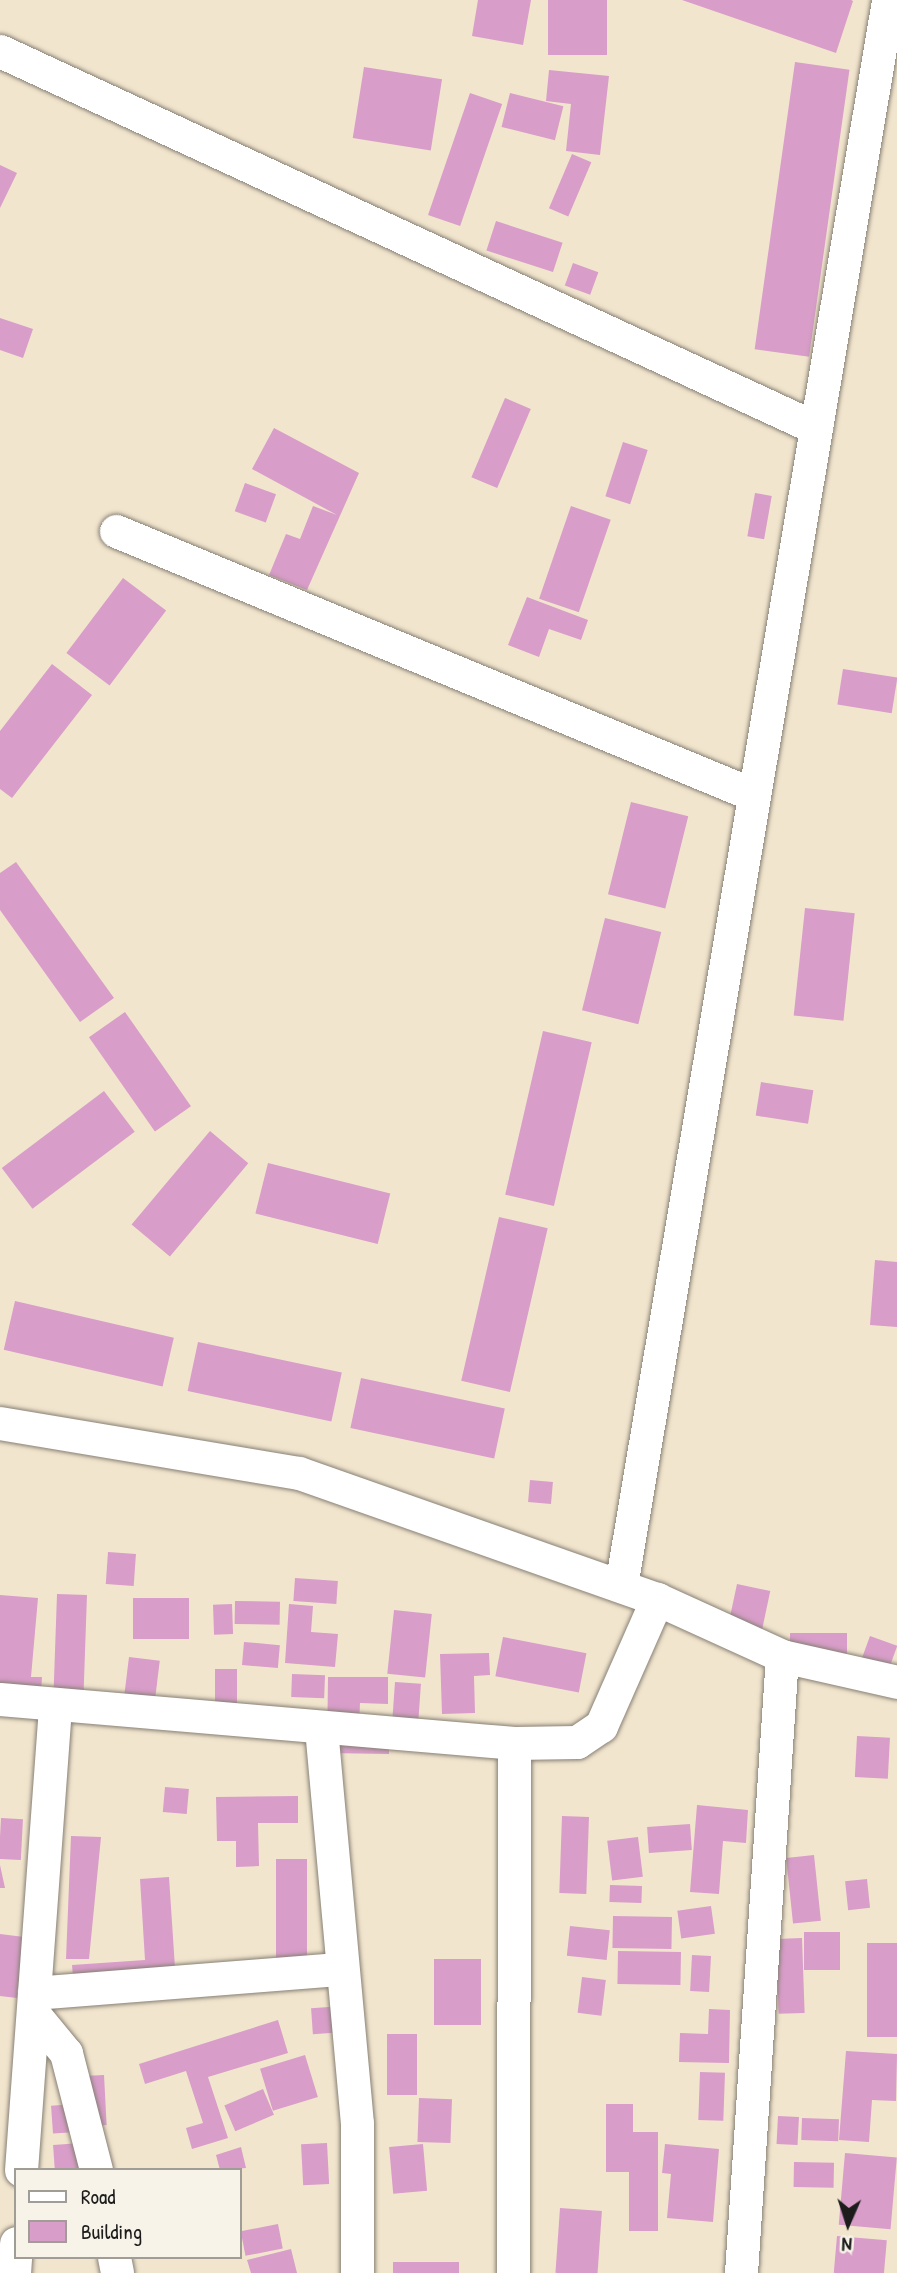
<!DOCTYPE html>
<style>
body{margin:0}
#map{position:relative;width:897px;height:2273px;overflow:hidden;background:#f2e5ce;font-family:"Patrick Hand",sans-serif}
div>[style]{position:absolute}
.building>*{inset:0;background:#d89dc9;transform-origin:0 0}
.roads{filter:drop-shadow(0 0 2px #878075) drop-shadow(0 0 2px #878075)}
.street>*{height:33px;margin:-16.5px;padding:0 16.5px;transform-origin:16.5px;border-radius:16.5px;background:#fff}
span{translate:-50% -50%;white-space:nowrap;text-align:center;line-height:1.15;-webkit-text-stroke:6px #f7f3e8;paint-order:stroke}
.legend{position:absolute;left:14px;top:2168px;width:228px;height:91px;box-sizing:border-box;background:#f7f3e8;border:2px solid #9f9d96;margin:0;padding:9px 12px;list-style:none;font-size:21px;color:#1c1c1c}
.legend li{display:flex;align-items:center;gap:14px;height:35px}
.legend b{width:35px;border:2px solid #9f9d96}
.north{position:absolute;left:813px;top:2189px;width:70px;height:70px;-webkit-text-stroke:5px #f7f3e8;paint-order:stroke;rotate:183deg;font-size:19px;font-weight:700;line-height:28px;text-align:center;color:#1c1c1c}
.north::after{content:'';display:block;margin:auto;width:24px;height:32px;background:#1c1c1c;clip-path:polygon(50% 0,100% 100%,50% 72%,0 100%)}
</style>
<div id="map">
<div class="building">
<i style="clip-path:polygon(478px 0,531px 0,523px 45px,472px 36px)"></i>
<i style="left:548px;top:0;width:59px;height:55px"></i>
<i style="clip-path:polygon(682px 0,851px 0,853px 1px,836px 53px)"></i>
<i style="left:795px;top:62px;width:55px;height:290px;rotate:8deg"></i>
<i style="left:364px;top:67px;width:79px;height:72px;rotate:9deg"></i>
<i style="clip-path:polygon(549px 70px,609px 76px,600px 155px,566px 151px,571px 104px,546px 101px)"></i>
<i style="left:470px;top:93px;width:34px;height:129px;rotate:19deg"></i>
<i style="left:510px;top:93px;width:55px;height:35px;rotate:14deg"></i>
<i style="left:572px;top:154px;width:21px;height:59px;rotate:23deg"></i>
<i style="clip-path:polygon(0 165px,17px 173px,0 208px)"></i>
<i style="left:496px;top:221px;width:70px;height:31px;rotate:18deg"></i>
<i style="left:573px;top:263px;width:27px;height:24px;rotate:20deg"></i>
<i style="clip-path:polygon(0 318px,33px 329px,23px 358px,0 350px)"></i>
<i style="left:505px;top:398px;width:28px;height:86px;rotate:23deg"></i>
<i style="clip-path:polygon(274px 428px,359px 473px,307px 590px,269px 575px,286px 534px,300px 539px,313px 506px,337px 515px,252px 469px)"></i>
<i style="left:623px;top:442px;width:26px;height:57px;rotate:18deg"></i>
<i style="left:245px;top:483px;width:33px;height:30px;rotate:20deg"></i>
<i style="left:755px;top:493px;width:17px;height:44px;rotate:10deg"></i>
<i style="left:571px;top:506px;width:42px;height:98px;rotate:19deg"></i>
<i style="left:123px;top:578px;width:54px;height:94px;rotate:37deg"></i>
<i style="clip-path:polygon(527px 597px,588px 620px,581px 640px,549px 629px,539px 657px,508px 645px)"></i>
<i style="clip-path:polygon(52px 664px,92px 695px,12px 798px,0 789px,0 731px)"></i>
<i style="left:843px;top:669px;width:55px;height:36px;rotate:9deg"></i>
<i style="left:631px;top:802px;width:59px;height:95px;rotate:14deg"></i>
<i style="clip-path:polygon(16px 862px,114px 998px,80px 1022px,0 910px,0 873px)"></i>
<i style="left:805px;top:908px;width:50px;height:108px;rotate:6deg"></i>
<i style="left:605px;top:918px;width:58px;height:95px;rotate:14deg"></i>
<i style="left:125px;top:1012px;width:115px;height:44px;rotate:55deg"></i>
<i style="left:543px;top:1031px;width:50px;height:168px;rotate:13deg"></i>
<i style="left:761px;top:1082px;width:53px;height:34px;rotate:9deg"></i>
<i style="left:104px;top:1091px;width:51px;height:128px;rotate:53deg"></i>
<i style="left:210px;top:1131px;width:50px;height:122px;rotate:40deg"></i>
<i style="left:268px;top:1163px;width:126px;height:52px;rotate:14deg"></i>
<i style="left:499px;top:1217px;width:50px;height:168px;rotate:13deg"></i>
<i style="clip-path:polygon(875px 1260px,897px 1262px,897px 1327px,870px 1325px)"></i>
<i style="left:15px;top:1301px;width:163px;height:50px;rotate:13deg"></i>
<i style="left:198px;top:1342px;width:147px;height:50px;rotate:12deg"></i>
<i style="left:361px;top:1378px;width:147px;height:51px;rotate:12deg"></i>
<i style="left:530px;top:1480px;width:23px;height:22px;rotate:5deg"></i>
<i style="left:108px;top:1552px;width:28px;height:32px;rotate:4deg"></i>
<i style="left:295px;top:1578px;width:43px;height:23px;rotate:4deg"></i>
<i style="left:737px;top:1584px;width:34px;height:43px;rotate:12deg"></i>
<i style="left:57px;top:1594px;width:30px;height:123px;rotate:2deg"></i>
<i style="clip-path:polygon(0 1595px,38px 1598px,31px 1677px,42px 1677px,40px 1707px,0 1704px)"></i>
<i style="left:133px;top:1598px;width:56px;height:41px"></i>
<i style="left:235px;top:1601px;width:45px;height:23px;rotate:1deg"></i>
<i style="left:232px;top:1604px;width:30px;height:19px;rotate:88deg"></i>
<i style="clip-path:polygon(289px 1604px,313px 1606px,311px 1632px,338px 1634px,335px 1667px,285px 1663px)"></i>
<i style="left:394px;top:1610px;width:38px;height:64px;rotate:6deg"></i>
<i style="left:790px;top:1633px;width:57px;height:22px"></i>
<i style="left:870px;top:1636px;width:29px;height:29px;rotate:20deg"></i>
<i style="left:503px;top:1637px;width:85px;height:40px;rotate:11deg"></i>
<i style="left:244px;top:1642px;width:36px;height:23px;rotate:5deg"></i>
<i style="clip-path:polygon(489px 1653px,490px 1675px,474px 1676px,475px 1713px,442px 1714px,440px 1654px)"></i>
<i style="left:129px;top:1657px;width:31px;height:64px;rotate:7deg"></i>
<i style="left:215px;top:1669px;width:22px;height:59px"></i>
<i style="left:292px;top:1674px;width:33px;height:23px;rotate:2deg"></i>
<i style="clip-path:polygon(328px 1677px,388px 1677px,388px 1704px,360px 1703px,359px 1727px,389px 1727px,389px 1754px,327px 1753px)"></i>
<i style="left:395px;top:1682px;width:26px;height:66px;rotate:4deg"></i>
<i style="left:857px;top:1736px;width:33px;height:41px;rotate:3deg"></i>
<i style="left:165px;top:1787px;width:24px;height:25px;rotate:5deg"></i>
<i style="clip-path:polygon(298px 1796px,298px 1823px,258px 1823px,259px 1866px,236px 1867px,236px 1841px,217px 1841px,216px 1797px)"></i>
<i style="clip-path:polygon(697px 1805px,748px 1810px,746px 1843px,723px 1841px,719px 1894px,690px 1892px)"></i>
<i style="left:562px;top:1816px;width:27px;height:77px;rotate:2deg"></i>
<i style="left:1px;top:1818px;width:22px;height:41px;rotate:3deg"></i>
<i style="left:690px;top:1824px;width:26px;height:43px;rotate:86deg"></i>
<i style="clip-path:polygon(71px 1836px,101px 1837px,89px 1959px,66px 1959px)"></i>
<i style="left:638px;top:1837px;width:40px;height:31px;rotate:83deg"></i>
<i style="left:814px;top:1855px;width:66px;height:28px;rotate:84deg"></i>
<i style="left:276px;top:1859px;width:31px;height:113px"></i>
<i style="clip-path:polygon(0 1865px,5px 1888px,0 1888px)"></i>
<i style="clip-path:polygon(169px 1877px,176px 1983px,74px 1989px,72px 1965px,145px 1960px,140px 1879px)"></i>
<i style="left:867px;top:1879px;width:29px;height:22px;rotate:84deg"></i>
<i style="left:610px;top:1885px;width:32px;height:17px;rotate:2deg"></i>
<i style="left:711px;top:1906px;width:28px;height:34px;rotate:82deg"></i>
<i style="left:613px;top:1916px;width:59px;height:32px;rotate:1deg"></i>
<i style="left:570px;top:1926px;width:40px;height:30px;rotate:6deg"></i>
<i style="left:840px;top:1932px;width:38px;height:36px;rotate:90deg"></i>
<i style="clip-path:polygon(0 1934px,24px 1937px,17px 1998px,0 1996px)"></i>
<i style="left:802px;top:1938px;width:75px;height:26px;rotate:88deg"></i>
<i style="left:867px;top:1943px;width:30px;height:94px"></i>
<i style="left:618px;top:1951px;width:63px;height:33px;rotate:1deg"></i>
<i style="left:692px;top:1955px;width:19px;height:36px;rotate:3deg"></i>
<i style="left:434px;top:1959px;width:47px;height:66px"></i>
<i style="left:582px;top:1977px;width:24px;height:36px;rotate:7deg"></i>
<i style="left:343px;top:2006px;width:26px;height:32px;rotate:86deg"></i>
<i style="clip-path:polygon(709px 2009px,730px 2010px,729px 2063px,679px 2062px,680px 2033px,708px 2034px)"></i>
<i style="clip-path:polygon(278px 2020px,288px 2053px,208px 2077px,228px 2138px,192px 2149px,186px 2128px,203px 2123px,186px 2071px,145px 2084px,139px 2064px)"></i>
<i style="left:387px;top:2034px;width:30px;height:61px"></i>
<i style="clip-path:polygon(846px 2051px,897px 2054px,896px 2101px,872px 2100px,869px 2142px,839px 2140px)"></i>
<i style="left:305px;top:2055px;width:44px;height:47px;rotate:73deg"></i>
<i style="left:700px;top:2072px;width:25px;height:48px;rotate:2deg"></i>
<i style="left:104px;top:2075px;width:50px;height:20px;rotate:87deg"></i>
<i style="left:263px;top:2089px;width:28px;height:42px;rotate:67deg"></i>
<i style="left:419px;top:2098px;width:33px;height:44px;rotate:2deg"></i>
<i style="left:75px;top:2104px;width:28px;height:24px;rotate:86deg"></i>
<i style="clip-path:polygon(606px 2104px,633px 2104px,633px 2132px,658px 2132px,658px 2231px,629px 2231px,629px 2172px,606px 2172px)"></i>
<i style="left:778px;top:2116px;width:21px;height:28px;rotate:3deg"></i>
<i style="left:802px;top:2118px;width:37px;height:22px;rotate:2deg"></i>
<i style="left:81px;top:2143px;width:27px;height:28px;rotate:86deg"></i>
<i style="left:327px;top:2143px;width:41px;height:26px;rotate:87deg"></i>
<i style="left:423px;top:2144px;width:47px;height:34px;rotate:85deg"></i>
<i style="clip-path:polygon(665px 2144px,719px 2149px,713px 2222px,667px 2218px,671px 2174px,662px 2173px)"></i>
<i style="clip-path:polygon(241px 2147px,246px 2168px,220px 2170px,216px 2155px)"></i>
<i style="left:845px;top:2153px;width:52px;height:72px;rotate:5deg"></i>
<i style="left:794px;top:2162px;width:40px;height:25px;rotate:1deg"></i>
<i style="left:560px;top:2208px;width:42px;height:65px;rotate:4deg"></i>
<i style="left:278px;top:2224px;width:25px;height:38px;rotate:79deg"></i>
<i style="left:837px;top:2236px;width:50px;height:37px;rotate:5deg"></i>
<i style="clip-path:polygon(291px 2249px,297px 2273px,251px 2273px,247px 2260px)"></i>
<i style="left:393px;top:2262px;width:66px;height:11px"></i>
</div>
<div class="roads">
<div class="street">
<i style="left:0;top:51px;width:899px;rotate:24.8deg"></i>
<i style="left:116px;top:531px;width:690px;rotate:22.48deg"></i>
<i style="left:0;top:1423px;width:303px;rotate:9.5deg"></i>
<i style="left:299px;top:1473px;width:380px;rotate:19.4deg"></i>
<i style="left:657px;top:1599px;width:137px;rotate:24.5deg"></i>
<i style="left:782px;top:1656px;width:118px;rotate:12.7deg"></i>
<i style="left:621px;top:1586px;width:1608px;rotate:-80.44deg"></i>
<i style="left:0;top:1699px;width:516px;rotate:4.89deg"></i>
<i style="left:514px;top:1743px;width:63px;rotate:-0.9deg"></i>
<i style="left:577px;top:1742px;width:29px;rotate:-34deg"></i>
<i style="left:601px;top:1726px;width:139px;rotate:-66.2deg"></i>
<i style="left:321px;top:1728px;width:397px;rotate:84.8deg"></i>
<i style="left:357px;top:2123px;width:150px;rotate:90deg"></i>
<i style="left:34px;top:1993px;width:308px;rotate:-4.5deg"></i>
<i style="left:33px;top:2013px;width:52px;rotate:50.5deg"></i>
<i style="left:66px;top:2053px;width:121px;rotate:75.6deg"></i>
<i style="left:21px;top:2170px;width:464px;rotate:-85.8deg"></i>
<i style="left:114px;top:2257px;width:16px;rotate:79deg"></i>
<i style="left:14px;top:2273px;width:30px;rotate:-86deg"></i>
<i style="left:513px;top:2273px;width:530px;rotate:-89.89deg"></i>
<i style="left:741px;top:2273px;width:618px;rotate:-86.2deg"></i>
</div>
</div>
<ul class="legend">
<li><b style="height:9px;background:#fff"></b>Road</li>
<li><b style="height:19px;background:#d89dc9"></b>Building</li>
</ul>
<div class="north">N</div>
</div>
